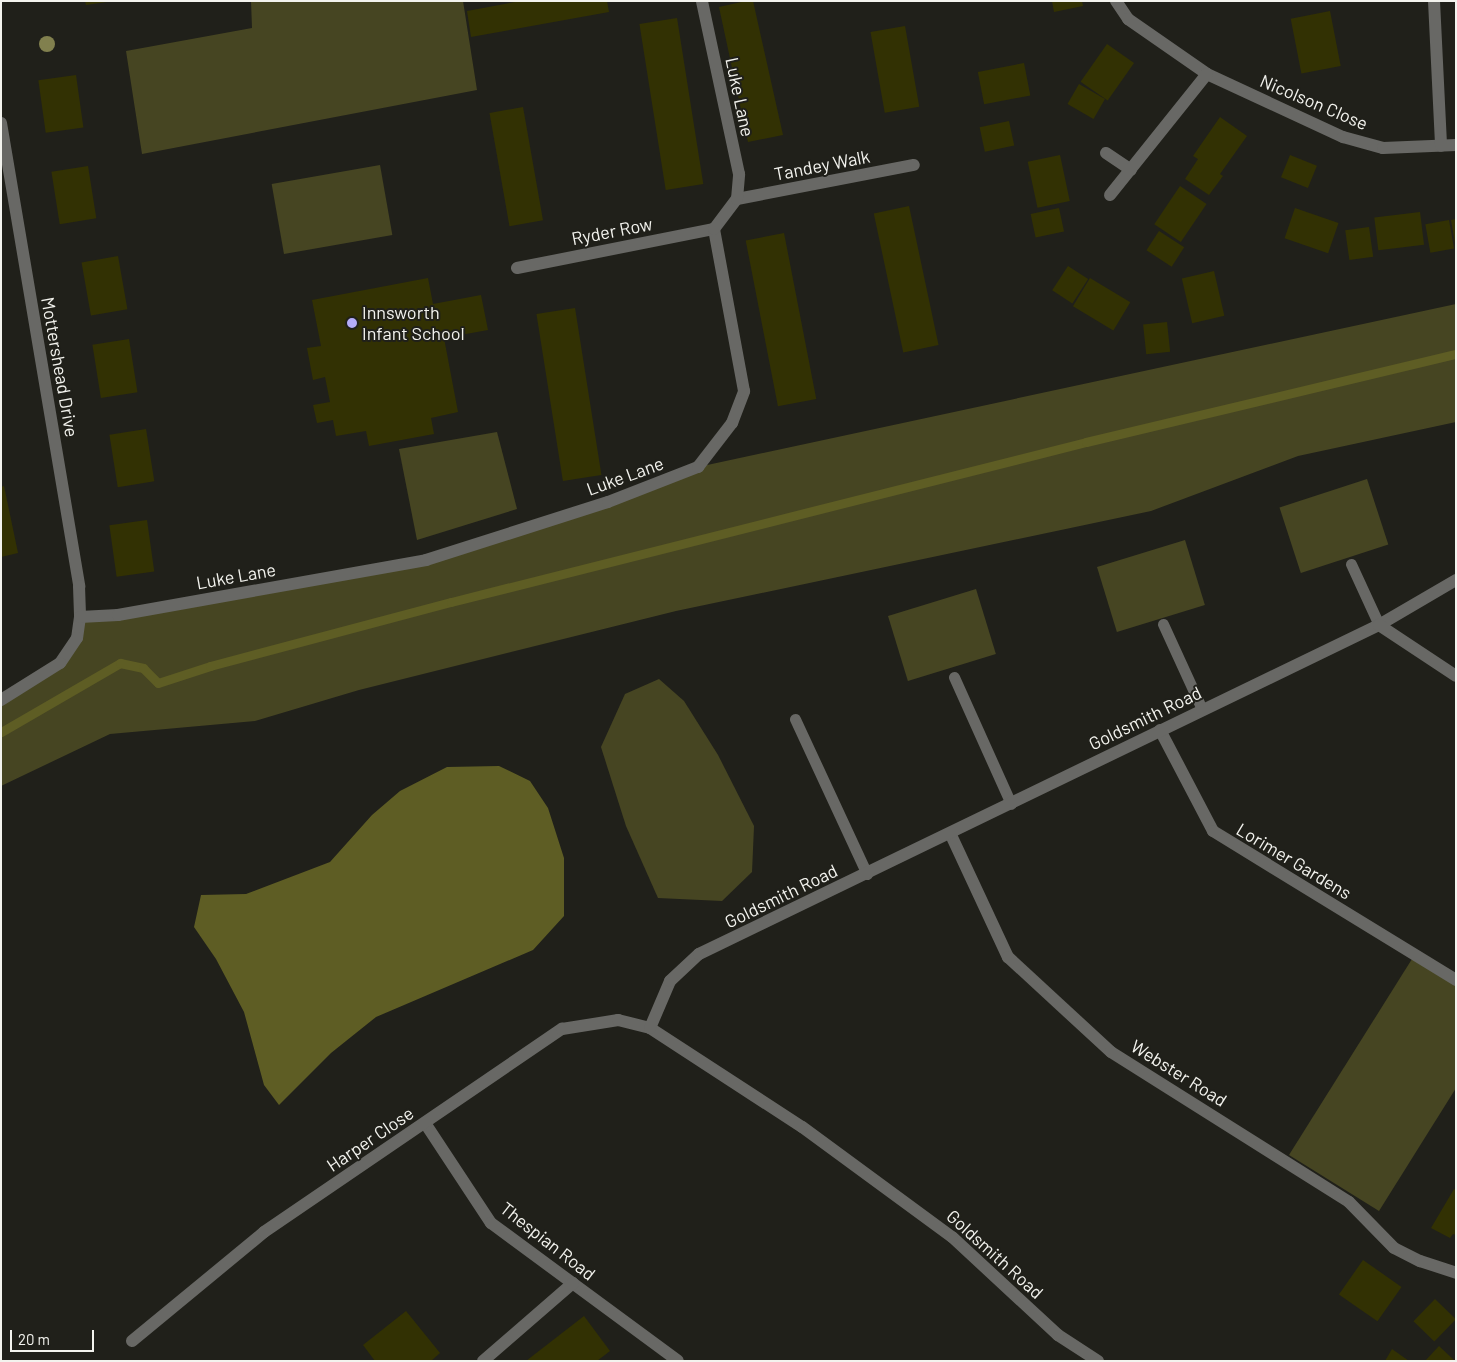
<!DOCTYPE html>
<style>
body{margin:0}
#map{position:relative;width:1457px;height:1362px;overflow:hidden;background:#20201a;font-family:Barlow,sans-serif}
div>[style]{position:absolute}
.green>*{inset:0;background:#464522;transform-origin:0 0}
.water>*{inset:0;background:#5e5d24}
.stream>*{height:9px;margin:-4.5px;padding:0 4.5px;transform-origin:4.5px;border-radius:4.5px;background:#5e5d24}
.building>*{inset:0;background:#323103;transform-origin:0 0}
.lane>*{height:11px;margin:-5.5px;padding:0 5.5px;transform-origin:5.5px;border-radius:5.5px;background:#686865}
.street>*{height:12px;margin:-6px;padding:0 6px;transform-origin:6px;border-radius:6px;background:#686865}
.trees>*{width:16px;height:16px;margin:-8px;border-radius:50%;background:#81804e}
.dots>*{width:14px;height:14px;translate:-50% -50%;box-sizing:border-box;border:2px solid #20201a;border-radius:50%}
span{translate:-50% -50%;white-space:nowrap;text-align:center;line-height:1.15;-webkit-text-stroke:4px #20201a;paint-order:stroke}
.street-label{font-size:18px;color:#f3f3ee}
.poi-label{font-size:18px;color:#f3f3ee}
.left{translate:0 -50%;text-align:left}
.frame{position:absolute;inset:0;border:2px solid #f3f3ee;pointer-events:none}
.scale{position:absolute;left:10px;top:1330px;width:84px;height:22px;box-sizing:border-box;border:2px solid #f3f3ee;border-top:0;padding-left:6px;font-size:15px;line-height:18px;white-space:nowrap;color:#f3f3ee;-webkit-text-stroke:4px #20201a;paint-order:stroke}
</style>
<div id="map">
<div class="green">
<i style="clip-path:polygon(251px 1px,463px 1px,477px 90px,142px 154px,126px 51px,252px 28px)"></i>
<i style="left:380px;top:165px;width:71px;height:110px;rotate:80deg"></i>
<i style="clip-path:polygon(1456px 304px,1456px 422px,1298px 456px,1151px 511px,676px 611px,359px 690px,255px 721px,110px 734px,1px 786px,1px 700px,60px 663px,80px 617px,426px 560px,698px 467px)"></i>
<i style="clip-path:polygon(497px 432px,517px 509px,417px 540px,399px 449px)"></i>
<i style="left:1367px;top:479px;width:69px;height:92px;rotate:72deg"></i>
<i style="left:1185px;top:540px;width:68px;height:92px;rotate:73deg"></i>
<i style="left:976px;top:589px;width:68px;height:92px;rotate:73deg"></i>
<i style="clip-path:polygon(659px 679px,684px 701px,718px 755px,754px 826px,752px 872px,722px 901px,658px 898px,626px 826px,601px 747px,625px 694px)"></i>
<i style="clip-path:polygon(1412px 959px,1456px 986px,1456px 1088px,1379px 1211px,1289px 1155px)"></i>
</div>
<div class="water">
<i style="clip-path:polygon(499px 766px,530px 781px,548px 808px,564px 858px,564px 916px,533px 950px,376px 1017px,331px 1053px,279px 1105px,264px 1085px,244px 1012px,216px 959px,194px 927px,201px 895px,246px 894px,330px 862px,372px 815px,400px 791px,447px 767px)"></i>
</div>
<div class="stream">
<i style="left:1px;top:732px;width:138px;rotate:-30.1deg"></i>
<i style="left:120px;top:663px;width:24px;rotate:12deg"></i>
<i style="left:143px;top:668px;width:21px;rotate:45deg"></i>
<i style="left:158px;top:683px;width:55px;rotate:-18.1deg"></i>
<i style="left:210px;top:666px;width:249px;rotate:-14.9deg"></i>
<i style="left:451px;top:602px;width:655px;rotate:-14.14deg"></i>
<i style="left:1086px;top:442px;width:380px;rotate:-13.4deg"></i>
</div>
<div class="building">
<i style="clip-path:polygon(85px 1px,107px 1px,107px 2px,86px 5px)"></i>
<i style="clip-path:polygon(520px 1px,607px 1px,609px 12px,471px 37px,467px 11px)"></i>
<i style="clip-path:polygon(746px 1px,753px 1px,783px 135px,748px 142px,719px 7px)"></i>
<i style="clip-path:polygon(1052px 1px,1082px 1px,1083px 6px,1054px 12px)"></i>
<i style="left:1330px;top:11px;width:56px;height:40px;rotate:79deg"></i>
<i style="left:677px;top:18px;width:168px;height:38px;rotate:81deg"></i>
<i style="left:905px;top:26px;width:82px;height:35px;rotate:80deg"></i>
<i style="left:1107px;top:44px;width:33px;height:46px;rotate:35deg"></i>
<i style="left:1024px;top:63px;width:33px;height:47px;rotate:79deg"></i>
<i style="left:76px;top:75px;width:53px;height:38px;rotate:82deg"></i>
<i style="left:1079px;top:84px;width:30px;height:23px;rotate:30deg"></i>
<i style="left:523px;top:107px;width:115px;height:34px;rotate:80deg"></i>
<i style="clip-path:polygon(1220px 117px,1247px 136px,1220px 174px,1223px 176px,1209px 195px,1185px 179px,1198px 159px,1193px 156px)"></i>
<i style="left:1009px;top:121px;width:25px;height:30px;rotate:78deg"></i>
<i style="left:1060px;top:155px;width:47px;height:33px;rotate:78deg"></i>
<i style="left:1290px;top:155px;width:29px;height:24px;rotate:22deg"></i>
<i style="left:88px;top:166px;width:53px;height:37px;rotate:81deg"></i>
<i style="left:1180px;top:186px;width:32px;height:46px;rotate:34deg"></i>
<i style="left:909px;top:206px;width:142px;height:36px;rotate:78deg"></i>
<i style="left:1059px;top:208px;width:24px;height:29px;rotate:78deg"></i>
<i style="left:1295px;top:208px;width:46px;height:32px;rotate:19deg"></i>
<i style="left:1420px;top:212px;width:33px;height:46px;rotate:83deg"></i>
<i style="clip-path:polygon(1456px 219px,1456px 243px,1455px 243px,1451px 220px)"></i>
<i style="left:1449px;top:220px;width:29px;height:24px;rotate:80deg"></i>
<i style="left:1369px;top:227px;width:30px;height:24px;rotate:82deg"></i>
<i style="left:1159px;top:231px;width:30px;height:23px;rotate:33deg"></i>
<i style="left:784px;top:233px;width:169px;height:39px;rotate:79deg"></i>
<i style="left:118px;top:256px;width:54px;height:37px;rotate:80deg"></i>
<i style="left:1068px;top:266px;width:24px;height:29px;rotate:33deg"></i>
<i style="left:1214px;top:271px;width:46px;height:33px;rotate:77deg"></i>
<i style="clip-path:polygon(428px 278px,433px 304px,481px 295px,488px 330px,444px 338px,458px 412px,431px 418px,434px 434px,369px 446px,366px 431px,336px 436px,333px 420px,317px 423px,313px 405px,330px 402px,325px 377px,313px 380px,307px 348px,321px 346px,312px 300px)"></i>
<i style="left:1090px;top:278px;width:47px;height:33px;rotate:31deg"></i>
<i style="left:575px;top:308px;width:169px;height:39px;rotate:81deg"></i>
<i style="left:1167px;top:322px;width:30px;height:24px;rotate:84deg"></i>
<i style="left:129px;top:339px;width:54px;height:37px;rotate:81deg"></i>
<i style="left:146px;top:429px;width:53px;height:37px;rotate:81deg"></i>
<i style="clip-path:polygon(4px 486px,18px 553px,1px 557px,1px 487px)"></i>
<i style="left:147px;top:520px;width:52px;height:38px;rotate:82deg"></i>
<i style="clip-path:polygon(1454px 1189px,1456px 1190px,1456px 1235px,1453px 1234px,1450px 1238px,1431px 1228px)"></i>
<i style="left:1363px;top:1260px;width:47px;height:42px;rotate:35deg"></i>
<i style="left:1435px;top:1299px;width:29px;height:31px;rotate:44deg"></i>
<i style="clip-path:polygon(406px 1311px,440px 1353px,431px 1361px,375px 1361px,363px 1345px)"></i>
<i style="clip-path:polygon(584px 1316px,610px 1351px,597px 1361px,526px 1361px)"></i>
<i style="clip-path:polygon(1439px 1346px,1455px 1361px,1425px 1361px)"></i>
<i style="clip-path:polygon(1392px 1349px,1409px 1361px,1385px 1361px)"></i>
</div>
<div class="lane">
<i style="left:1351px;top:564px;width:67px;rotate:65.3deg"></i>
<i style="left:1163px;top:624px;width:94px;rotate:65.4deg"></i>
<i style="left:954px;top:677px;width:139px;rotate:65.8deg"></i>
<i style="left:795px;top:719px;width:171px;rotate:65.1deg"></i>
</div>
<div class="street">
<i style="left:1116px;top:1px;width:22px;rotate:56deg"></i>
<i style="left:1128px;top:19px;width:96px;rotate:34.8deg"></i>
<i style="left:1207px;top:74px;width:150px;rotate:24.9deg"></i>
<i style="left:1343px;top:137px;width:41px;rotate:15.4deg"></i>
<i style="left:1383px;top:148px;width:73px;rotate:-2.4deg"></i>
<i style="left:1434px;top:1px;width:145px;rotate:87.2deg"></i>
<i style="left:1px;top:123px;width:470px;rotate:80.4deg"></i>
<i style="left:79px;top:586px;width:31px;rotate:88deg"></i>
<i style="left:80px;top:617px;width:21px;rotate:98deg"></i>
<i style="left:77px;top:638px;width:30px;rotate:124deg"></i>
<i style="left:60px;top:663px;width:70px;rotate:147.9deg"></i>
<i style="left:1106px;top:153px;width:30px;rotate:34deg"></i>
<i style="left:1110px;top:195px;width:155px;rotate:-51.3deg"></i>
<i style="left:737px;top:199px;width:180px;rotate:-10.9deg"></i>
<i style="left:517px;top:268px;width:201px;rotate:-11.2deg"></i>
<i style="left:80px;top:617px;width:38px;rotate:-3deg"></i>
<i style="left:118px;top:615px;width:313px;rotate:-10.1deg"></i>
<i style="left:426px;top:560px;width:191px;rotate:-17.7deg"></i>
<i style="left:608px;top:502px;width:97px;rotate:-21.3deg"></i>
<i style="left:698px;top:467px;width:56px;rotate:-52.3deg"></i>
<i style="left:732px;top:423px;width:34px;rotate:-69deg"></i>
<i style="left:744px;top:391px;width:165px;rotate:-100.5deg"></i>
<i style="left:714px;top:229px;width:38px;rotate:-53deg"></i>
<i style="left:737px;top:199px;width:25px;rotate:-85deg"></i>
<i style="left:739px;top:174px;width:177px;rotate:-102.1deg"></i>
<i style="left:1379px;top:625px;width:89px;rotate:-30.3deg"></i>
<i style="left:1160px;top:730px;width:114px;rotate:62.3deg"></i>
<i style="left:1213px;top:831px;width:285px;rotate:31.5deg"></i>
<i style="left:951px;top:835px;width:135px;rotate:65deg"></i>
<i style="left:1008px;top:957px;width:140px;rotate:42.7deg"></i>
<i style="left:1111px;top:1052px;width:281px;rotate:32.2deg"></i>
<i style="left:1349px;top:1202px;width:64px;rotate:45.6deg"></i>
<i style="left:1394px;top:1248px;width:29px;rotate:27deg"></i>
<i style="left:1420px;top:1261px;width:38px;rotate:18deg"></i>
<i style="left:425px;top:1123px;width:120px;rotate:56.6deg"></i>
<i style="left:491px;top:1223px;width:232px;rotate:36.4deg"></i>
<i style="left:132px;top:1341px;width:171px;rotate:-39.5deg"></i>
<i style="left:264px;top:1232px;width:361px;rotate:-34.3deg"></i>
<i style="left:562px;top:1029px;width:57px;rotate:-9.1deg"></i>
<i style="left:618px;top:1020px;width:33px;rotate:14deg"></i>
<i style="left:483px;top:1361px;width:119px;rotate:-40.9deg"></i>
<i style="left:1098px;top:1361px;width:48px;rotate:-147deg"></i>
<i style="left:1058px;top:1335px;width:144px;rotate:-137.2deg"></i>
<i style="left:952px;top:1237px;width:186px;rotate:-143.7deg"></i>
<i style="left:802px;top:1127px;width:181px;rotate:-146.9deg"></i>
<i style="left:650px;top:1028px;width:51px;rotate:-66.9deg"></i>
<i style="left:670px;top:981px;width:40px;rotate:-43deg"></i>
<i style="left:699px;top:954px;width:755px;rotate:-25.82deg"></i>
<i style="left:1379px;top:625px;width:92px;rotate:33.5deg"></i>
</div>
<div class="trees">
<i style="left:47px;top:44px"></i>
</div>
<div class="dots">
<i style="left:352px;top:323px;background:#b4acf9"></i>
</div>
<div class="street-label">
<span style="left:740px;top:97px;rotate:78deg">Luke Lane</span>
<span style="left:1314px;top:102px;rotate:23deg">Nicolson Close</span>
<span style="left:822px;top:165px;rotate:-11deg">Tandey Walk</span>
<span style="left:612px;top:231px;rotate:-11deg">Ryder Row</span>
<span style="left:60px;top:367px;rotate:80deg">Mottershead Drive</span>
<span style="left:625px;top:476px;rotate:-20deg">Luke Lane</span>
<span style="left:236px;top:576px;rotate:-10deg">Luke Lane</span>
<span style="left:1145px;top:718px;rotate:-26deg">Goldsmith Road</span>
<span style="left:1294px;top:861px;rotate:31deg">Lorimer Gardens</span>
<span style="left:781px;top:896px;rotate:-26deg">Goldsmith Road</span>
<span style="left:1179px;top:1073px;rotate:32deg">Webster Road</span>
<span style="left:370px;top:1139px;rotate:-34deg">Harper Close</span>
<span style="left:548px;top:1241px;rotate:38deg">Thespian Road</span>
<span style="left:995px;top:1254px;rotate:42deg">Goldsmith Road</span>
</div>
<div class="poi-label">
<span class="left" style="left:362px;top:323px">Innsworth<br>Infant School</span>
</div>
<div class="frame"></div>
<div class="scale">20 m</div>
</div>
